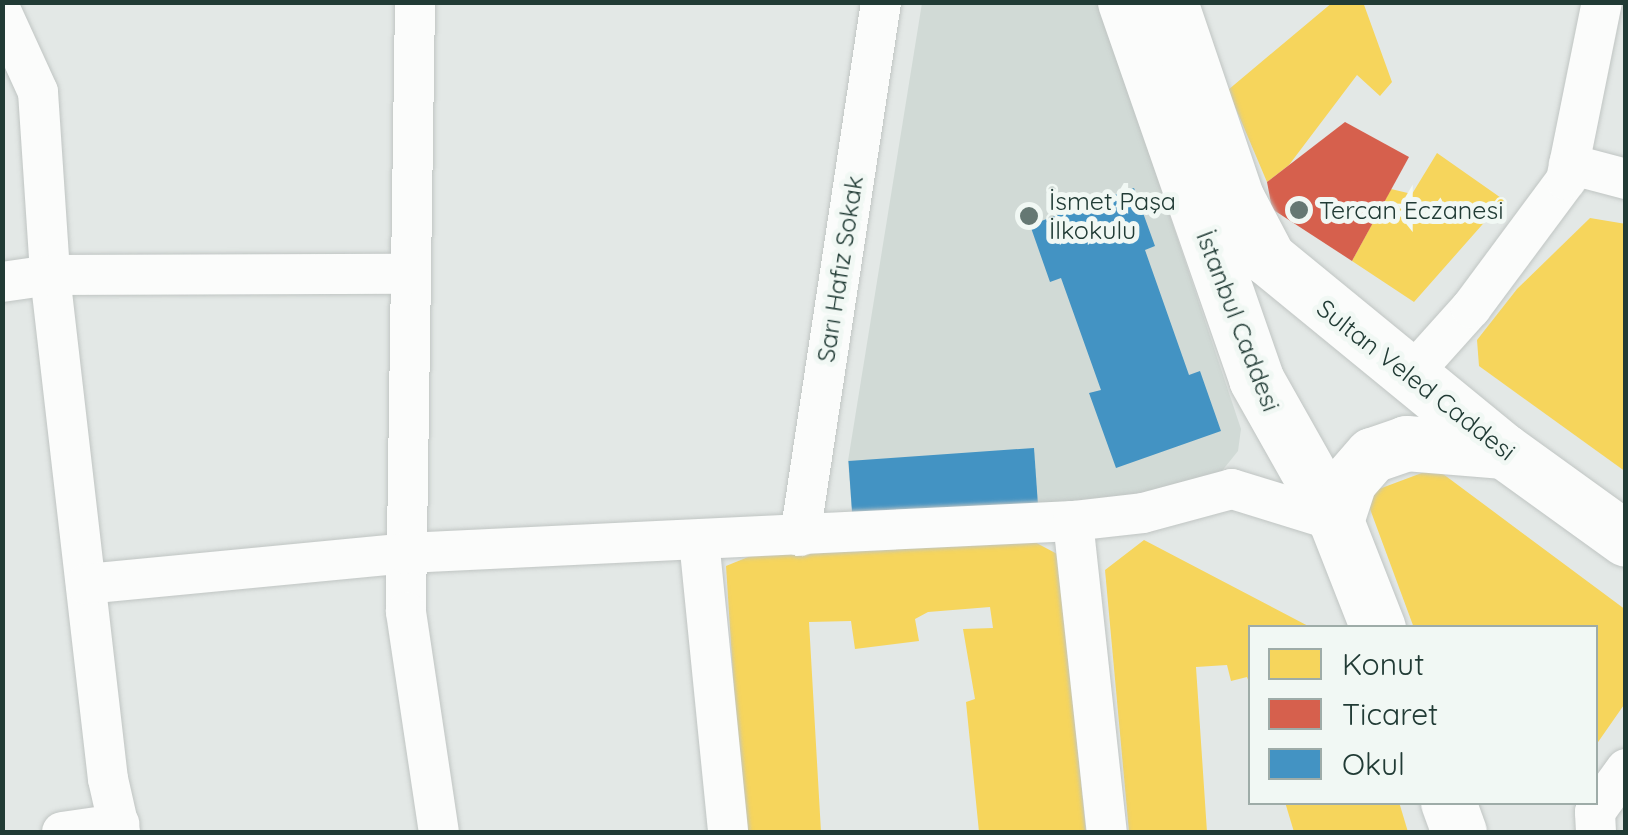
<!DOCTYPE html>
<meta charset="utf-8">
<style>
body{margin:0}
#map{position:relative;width:1628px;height:835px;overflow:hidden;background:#e3e8e6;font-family:Quicksand,sans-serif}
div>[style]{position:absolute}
.built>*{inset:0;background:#d1dad6}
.homes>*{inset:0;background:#f6d55c}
.shops>*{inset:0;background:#d6604d}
.schools>*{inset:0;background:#4393c3;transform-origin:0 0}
.roads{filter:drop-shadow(0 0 2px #c0c5c3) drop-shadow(0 0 2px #c0c5c3)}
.minor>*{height:40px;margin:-20px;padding:0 20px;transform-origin:20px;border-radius:20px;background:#fbfcfb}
.secondary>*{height:55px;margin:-27.5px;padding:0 27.5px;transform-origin:27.5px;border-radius:27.5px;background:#fbfcfb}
.dots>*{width:28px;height:28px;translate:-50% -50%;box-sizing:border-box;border:5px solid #f1f8f4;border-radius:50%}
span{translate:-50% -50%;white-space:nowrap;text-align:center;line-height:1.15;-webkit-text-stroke:10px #f1f8f4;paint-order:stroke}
.poi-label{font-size:25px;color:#213b35}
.left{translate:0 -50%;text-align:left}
.street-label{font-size:25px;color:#213b35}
.frame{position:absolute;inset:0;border:5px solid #213b35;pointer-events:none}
.legend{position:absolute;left:1248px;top:625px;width:350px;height:180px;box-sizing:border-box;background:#f1f8f4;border:2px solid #9eaca8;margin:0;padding:12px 18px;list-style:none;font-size:30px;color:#213b35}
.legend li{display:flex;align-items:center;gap:20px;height:50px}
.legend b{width:50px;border:2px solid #9eaca8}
</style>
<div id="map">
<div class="built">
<i style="clip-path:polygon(922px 3px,1099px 3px,1241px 429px,1238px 451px,1217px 477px,1115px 503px,853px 522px,848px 461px)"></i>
</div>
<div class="homes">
<i style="clip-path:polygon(1333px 2px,1363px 2px,1392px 82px,1380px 96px,1357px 75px,1289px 165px,1267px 182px,1228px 90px)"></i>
<i style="clip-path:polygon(1437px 153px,1504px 200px,1414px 302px,1352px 261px,1391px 189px,1412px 194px)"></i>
<i style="clip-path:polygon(1590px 218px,1626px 224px,1626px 472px,1479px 366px,1477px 340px,1517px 289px)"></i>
<i style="clip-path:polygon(1435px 468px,1626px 610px,1626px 702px,1596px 745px,1596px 628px,1414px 628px,1370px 509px,1371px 492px)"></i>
<i style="clip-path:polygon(1029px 539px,1059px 555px,1086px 832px,979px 832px,966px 702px,975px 699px,963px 629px,993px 628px,990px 607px,928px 612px,915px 619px,919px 641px,855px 649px,851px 621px,809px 622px,821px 832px,743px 832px,726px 566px,753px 555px)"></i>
<i style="clip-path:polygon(1144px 540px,1312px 628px,1250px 628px,1250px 685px,1247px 677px,1231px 681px,1227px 665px,1196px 667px,1207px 832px,1129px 832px,1105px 570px)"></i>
<i style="clip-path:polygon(1285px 802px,1399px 802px,1408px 832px,1294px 832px)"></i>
</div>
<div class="shops">
<i style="clip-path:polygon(1345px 122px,1409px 157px,1352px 261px,1272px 209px,1267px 182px)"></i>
</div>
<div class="schools">
<i style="clip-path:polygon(1134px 188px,1155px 246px,1145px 250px,1189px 375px,1200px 371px,1221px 431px,1116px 468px,1089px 393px,1101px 390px,1061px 278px,1050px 282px,1030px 225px)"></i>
<i style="left:1034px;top:448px;width:61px;height:186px;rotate:86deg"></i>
</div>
<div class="roads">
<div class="minor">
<i style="left:415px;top:2px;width:610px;rotate:90.85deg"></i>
<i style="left:406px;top:612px;width:222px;rotate:81.5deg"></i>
<i style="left:2px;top:13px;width:87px;rotate:65.5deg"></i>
<i style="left:38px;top:92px;width:183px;rotate:86.2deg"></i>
<i style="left:50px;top:275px;width:507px;rotate:83.44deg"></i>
<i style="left:108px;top:779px;width:54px;rotate:77.2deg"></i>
<i style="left:1569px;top:164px;width:59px;rotate:14.7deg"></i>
<i style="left:2px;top:282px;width:49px;rotate:-8.3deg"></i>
<i style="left:50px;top:275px;width:359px;rotate:-0.2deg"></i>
<i style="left:1409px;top:377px;width:93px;rotate:-48.1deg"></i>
<i style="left:1471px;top:308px;width:159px;rotate:-53.4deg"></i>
<i style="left:1566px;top:180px;width:182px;rotate:-78.6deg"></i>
<i style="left:1073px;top:521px;width:313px;rotate:83.8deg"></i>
<i style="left:800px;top:536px;width:540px;rotate:-81.37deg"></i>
<i style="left:699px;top:540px;width:293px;rotate:84.3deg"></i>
<i style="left:86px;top:584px;width:321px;rotate:-5.5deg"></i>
<i style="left:406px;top:553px;width:668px;rotate:-2.75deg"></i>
<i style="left:1073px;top:521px;width:70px;rotate:-6.5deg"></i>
<i style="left:1143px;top:513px;width:92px;rotate:-15.1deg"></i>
<i style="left:1232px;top:489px;width:109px;rotate:17.1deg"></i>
<i style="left:62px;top:832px;width:58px;rotate:-8deg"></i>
<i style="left:1596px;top:832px;width:20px;rotate:-93deg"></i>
<i style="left:1595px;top:812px;width:53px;rotate:-54.2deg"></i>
</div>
<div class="secondary">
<i style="left:1125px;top:2px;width:399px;rotate:70.8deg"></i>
<i style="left:1256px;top:379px;width:163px;rotate:60.6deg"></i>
<i style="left:1336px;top:521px;width:115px;rotate:68.6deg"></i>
<i style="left:1170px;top:2px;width:206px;rotate:71.3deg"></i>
<i style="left:1236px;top:197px;width:69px;rotate:62.3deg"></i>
<i style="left:1268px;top:258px;width:305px;rotate:39.3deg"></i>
<i style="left:1504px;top:451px;width:150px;rotate:35.8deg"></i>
<i style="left:1336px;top:521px;width:42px;rotate:-72deg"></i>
<i style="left:1349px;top:481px;width:35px;rotate:-49deg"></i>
<i style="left:1372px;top:455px;width:36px;rotate:-19deg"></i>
<i style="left:1406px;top:443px;width:98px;rotate:4.7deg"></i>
<i style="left:1448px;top:802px;width:32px;rotate:70deg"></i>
</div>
</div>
<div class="dots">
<i style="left:1299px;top:210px;background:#657873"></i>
<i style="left:1029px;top:216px;background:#657873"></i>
</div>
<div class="poi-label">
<span class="left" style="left:1049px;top:216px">İsmet Paşa<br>İlkokulu</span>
<span class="left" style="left:1319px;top:210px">Tercan Eczanesi</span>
</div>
<div class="street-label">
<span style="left:840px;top:269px;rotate:-81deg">Sarı Hafız Sokak</span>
<span style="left:1238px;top:321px;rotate:69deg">İstanbul Caddesi</span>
<span style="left:1416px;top:380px;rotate:38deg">Sultan Veled Caddesi</span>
</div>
<div class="frame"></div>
<ul class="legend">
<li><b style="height:28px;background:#f6d55c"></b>Konut</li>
<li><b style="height:28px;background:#d6604d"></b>Ticaret</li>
<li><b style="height:28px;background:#4393c3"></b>Okul</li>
</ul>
</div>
